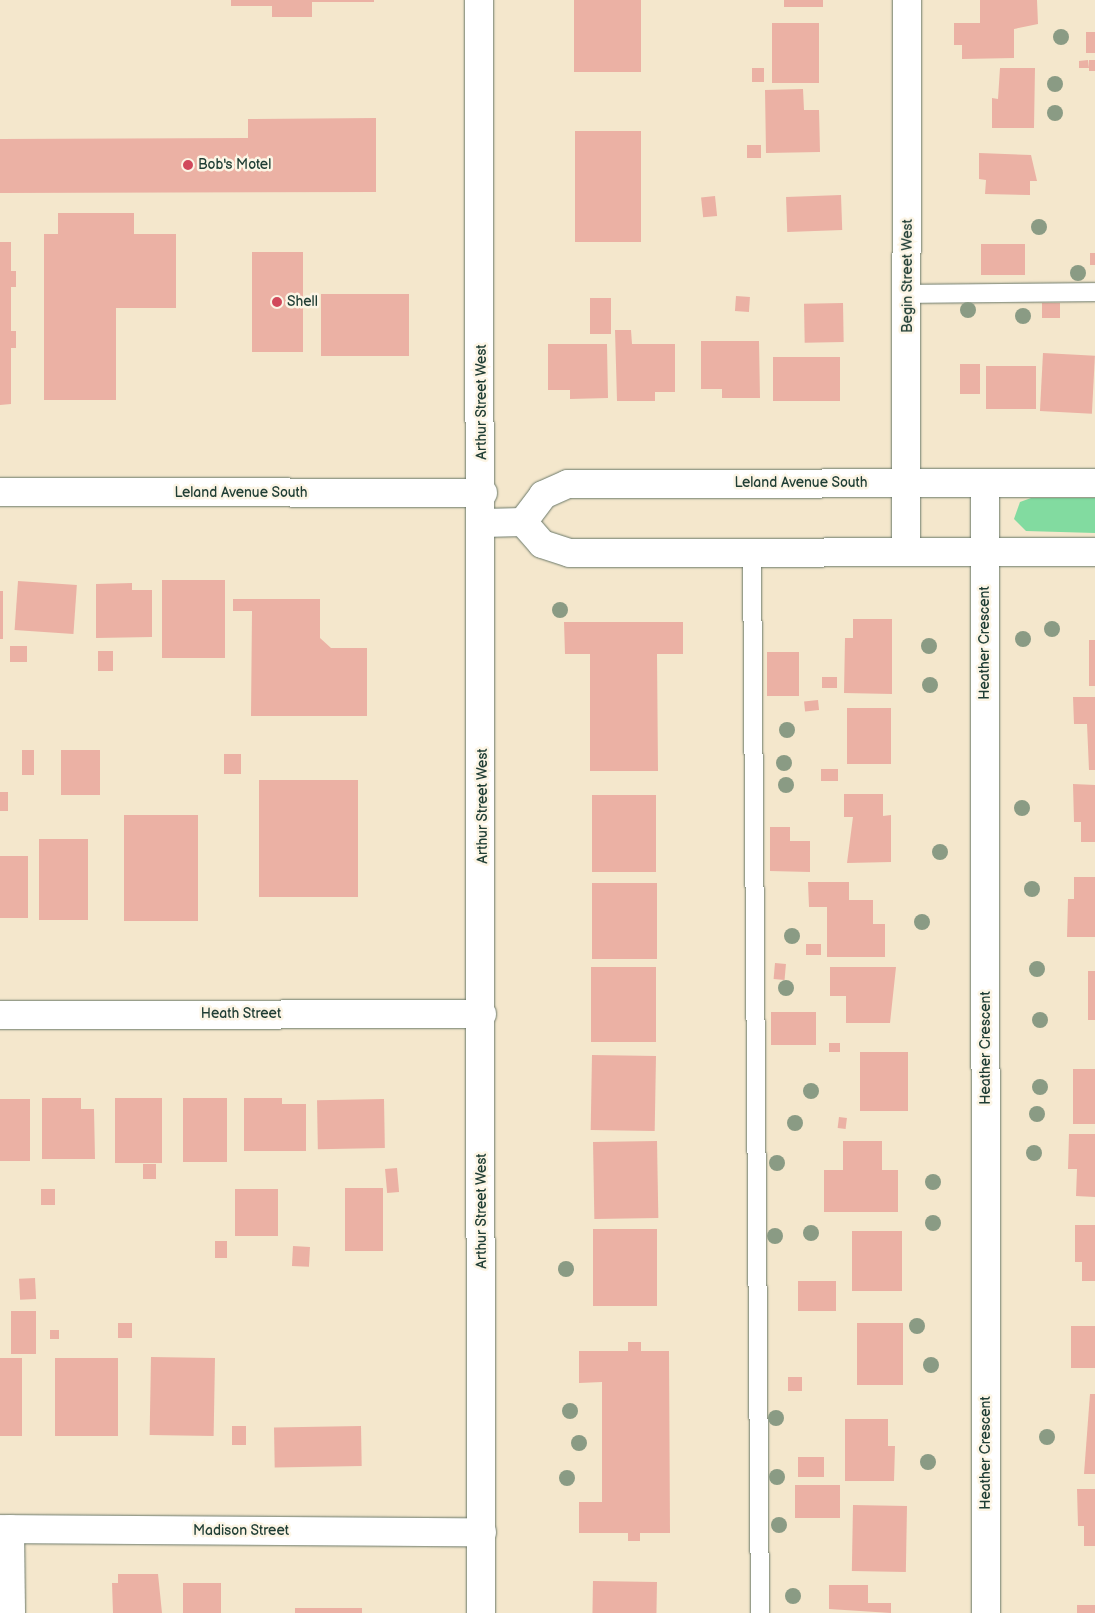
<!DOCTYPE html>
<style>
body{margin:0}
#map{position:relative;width:1095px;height:1613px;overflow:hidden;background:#f4e7cc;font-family:"Balsamiq Sans",sans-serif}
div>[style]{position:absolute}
.green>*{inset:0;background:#82dba0}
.building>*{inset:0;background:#ebb1a4;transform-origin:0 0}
.roads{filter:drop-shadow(0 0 1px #6a7869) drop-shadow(0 0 1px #6a7869)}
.service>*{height:18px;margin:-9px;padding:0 9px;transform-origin:9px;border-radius:9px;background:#fff}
.minor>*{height:28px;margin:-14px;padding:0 14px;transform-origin:14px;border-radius:14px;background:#fff}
.secondary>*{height:28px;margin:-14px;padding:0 14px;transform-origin:14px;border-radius:14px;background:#fff}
.trees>*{width:16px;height:16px;margin:-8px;border-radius:50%;background:#8a9b84}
.dots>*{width:14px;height:14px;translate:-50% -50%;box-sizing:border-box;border:2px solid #fcf5e5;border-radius:50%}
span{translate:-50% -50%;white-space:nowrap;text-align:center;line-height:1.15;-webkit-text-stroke:5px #fcf5e5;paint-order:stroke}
.poi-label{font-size:14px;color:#1f3d34}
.left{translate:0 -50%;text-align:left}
.street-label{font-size:14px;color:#1f3d34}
</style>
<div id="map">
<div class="green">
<i style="clip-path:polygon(1031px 498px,1095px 498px,1095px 533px,1026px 531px,1014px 519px,1020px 502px)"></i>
</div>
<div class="building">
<i style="clip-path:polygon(231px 0,374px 0,374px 2px,312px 2px,312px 17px,272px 17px,272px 6px,231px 6px)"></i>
<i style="left:574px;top:0;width:67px;height:72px"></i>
<i style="left:784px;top:0;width:39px;height:7px"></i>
<i style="clip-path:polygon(980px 0,1037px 0,1038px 24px,1014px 29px,1014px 58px,962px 59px,962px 45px,954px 45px,954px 23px,980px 23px)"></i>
<i style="left:772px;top:23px;width:47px;height:60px"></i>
<i style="left:1086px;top:32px;width:9px;height:21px"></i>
<i style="clip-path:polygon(1088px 60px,1089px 68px,1079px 68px,1079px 61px)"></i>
<i style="left:1089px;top:60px;width:6px;height:11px"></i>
<i style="left:752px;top:68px;width:12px;height:14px"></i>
<i style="clip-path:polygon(1000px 68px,1035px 68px,1034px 128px,992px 128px,992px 98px,998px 99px)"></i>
<i style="clip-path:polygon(803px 89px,804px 110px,819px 110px,820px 152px,766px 153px,765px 90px)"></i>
<i style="clip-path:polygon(376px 118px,376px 192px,0 193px,0 139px,248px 138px,248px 119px)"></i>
<i style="left:575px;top:131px;width:66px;height:111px"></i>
<i style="left:747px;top:145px;width:14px;height:13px"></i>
<i style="clip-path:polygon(979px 153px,1031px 155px,1037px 181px,1030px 181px,1030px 195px,985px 194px,986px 180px,979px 179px)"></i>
<i style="left:841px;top:195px;width:35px;height:55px;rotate:88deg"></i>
<i style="left:715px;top:196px;width:20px;height:14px;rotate:84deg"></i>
<i style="clip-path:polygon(58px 213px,134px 213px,134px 234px,176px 234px,176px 308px,116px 308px,116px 400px,44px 400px,44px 234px,58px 234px)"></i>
<i style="clip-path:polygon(0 242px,11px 242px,11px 271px,16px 271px,16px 287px,11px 287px,11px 331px,16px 331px,16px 348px,11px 348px,11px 404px,0 405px)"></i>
<i style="left:1025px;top:244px;width:31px;height:44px;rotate:90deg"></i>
<i style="left:303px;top:252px;width:100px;height:51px;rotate:90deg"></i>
<i style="left:1090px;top:253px;width:5px;height:12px"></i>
<i style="left:321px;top:294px;width:88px;height:62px"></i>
<i style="left:736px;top:296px;width:14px;height:15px;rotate:4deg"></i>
<i style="left:590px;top:298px;width:21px;height:36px"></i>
<i style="left:843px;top:303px;width:39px;height:39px;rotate:89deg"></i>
<i style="left:1042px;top:303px;width:18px;height:15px"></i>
<i style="clip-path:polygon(615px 330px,631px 330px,632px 344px,675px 344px,675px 392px,655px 392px,655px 401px,617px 401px)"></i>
<i style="clip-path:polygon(701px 341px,759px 341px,760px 398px,722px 398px,722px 389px,701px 389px)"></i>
<i style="clip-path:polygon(548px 344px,607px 344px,608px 398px,570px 399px,570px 390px,548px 390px)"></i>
<i style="left:1043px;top:353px;width:52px;height:58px;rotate:3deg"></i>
<i style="left:773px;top:357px;width:67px;height:44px"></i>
<i style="left:960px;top:364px;width:20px;height:30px"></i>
<i style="left:1036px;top:366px;width:43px;height:50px;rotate:90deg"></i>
<i style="left:162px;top:580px;width:63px;height:78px"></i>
<i style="left:18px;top:581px;width:59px;height:49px;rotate:4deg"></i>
<i style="clip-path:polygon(132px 583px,132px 590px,152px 590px,152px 637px,96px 638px,96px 584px)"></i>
<i style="left:0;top:591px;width:3px;height:48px"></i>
<i style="clip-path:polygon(233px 599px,320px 599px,320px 638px,331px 648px,367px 648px,367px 716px,251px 716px,252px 611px,233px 611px)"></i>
<i style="clip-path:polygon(853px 619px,892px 619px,892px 694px,844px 693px,845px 638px,853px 638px)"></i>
<i style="clip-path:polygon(564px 622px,683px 622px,683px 654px,657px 654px,658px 771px,590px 771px,590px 654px,565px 654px)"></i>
<i style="left:1089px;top:640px;width:6px;height:46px"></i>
<i style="left:27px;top:646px;width:16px;height:17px;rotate:90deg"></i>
<i style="left:98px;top:651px;width:15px;height:20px"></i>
<i style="left:767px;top:652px;width:32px;height:44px"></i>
<i style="left:822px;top:677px;width:15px;height:11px"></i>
<i style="clip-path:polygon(1073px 697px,1095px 697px,1095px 770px,1089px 770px,1087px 724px,1074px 724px)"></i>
<i style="left:818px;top:700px;width:10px;height:14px;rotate:84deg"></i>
<i style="left:847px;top:708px;width:44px;height:56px"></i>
<i style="left:22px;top:750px;width:12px;height:25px"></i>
<i style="left:61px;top:750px;width:39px;height:45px"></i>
<i style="left:224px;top:754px;width:17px;height:20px"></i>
<i style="left:821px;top:769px;width:17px;height:12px"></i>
<i style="left:358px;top:780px;width:117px;height:99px;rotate:90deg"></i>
<i style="clip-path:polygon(1073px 784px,1095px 785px,1095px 842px,1081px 842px,1081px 822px,1074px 822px)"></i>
<i style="left:0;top:792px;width:8px;height:19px"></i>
<i style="clip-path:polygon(844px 794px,883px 794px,883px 816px,891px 815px,891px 862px,847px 863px,853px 817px,844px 817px)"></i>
<i style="left:592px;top:795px;width:64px;height:77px"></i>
<i style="left:124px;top:815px;width:74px;height:106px"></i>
<i style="clip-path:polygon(770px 827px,790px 827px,790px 841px,810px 841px,810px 872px,770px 871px)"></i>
<i style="left:39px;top:839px;width:49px;height:81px"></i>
<i style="left:0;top:856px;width:28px;height:62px"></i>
<i style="clip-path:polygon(1074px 877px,1095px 877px,1095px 937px,1067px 937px,1068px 899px,1074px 899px)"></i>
<i style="clip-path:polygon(808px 882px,849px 882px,849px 900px,873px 900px,873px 924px,885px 924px,885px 957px,827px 957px,827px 907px,809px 907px)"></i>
<i style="left:592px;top:883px;width:65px;height:76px"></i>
<i style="left:806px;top:944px;width:15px;height:11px"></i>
<i style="left:775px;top:963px;width:11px;height:16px;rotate:5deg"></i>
<i style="left:656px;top:967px;width:75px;height:65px;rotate:90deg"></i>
<i style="clip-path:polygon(830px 967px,896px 967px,890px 1023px,846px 1023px,846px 996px,830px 996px)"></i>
<i style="left:1088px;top:971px;width:7px;height:49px"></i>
<i style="left:771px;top:1012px;width:45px;height:33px"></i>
<i style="left:829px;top:1043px;width:11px;height:9px"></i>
<i style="left:860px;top:1052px;width:48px;height:59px"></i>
<i style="left:592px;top:1055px;width:64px;height:75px;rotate:1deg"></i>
<i style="left:1095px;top:1069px;width:55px;height:22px;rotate:90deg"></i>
<i style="clip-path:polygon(42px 1098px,81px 1098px,81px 1109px,94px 1109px,95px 1159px,42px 1159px)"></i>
<i style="left:115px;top:1098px;width:47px;height:65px"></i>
<i style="left:183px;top:1098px;width:44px;height:64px"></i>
<i style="clip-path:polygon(244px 1098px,282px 1098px,282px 1104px,306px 1104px,306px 1151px,244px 1151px)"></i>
<i style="left:0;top:1099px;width:30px;height:62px"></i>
<i style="left:384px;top:1099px;width:49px;height:67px;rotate:89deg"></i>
<i style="left:839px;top:1117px;width:8px;height:11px;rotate:7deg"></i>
<i style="clip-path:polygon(1069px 1134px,1095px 1134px,1095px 1197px,1076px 1196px,1077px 1169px,1068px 1169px)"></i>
<i style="left:657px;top:1141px;width:77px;height:64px;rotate:89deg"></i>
<i style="clip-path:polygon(843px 1141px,882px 1141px,882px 1170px,898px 1170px,898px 1212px,824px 1212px,824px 1170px,843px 1170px)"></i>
<i style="left:143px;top:1164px;width:13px;height:15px"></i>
<i style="left:397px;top:1168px;width:24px;height:12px;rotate:85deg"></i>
<i style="left:345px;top:1188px;width:38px;height:63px"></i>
<i style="left:41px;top:1189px;width:14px;height:16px"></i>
<i style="left:235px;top:1189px;width:43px;height:47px"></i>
<i style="clip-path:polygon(1075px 1225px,1095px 1225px,1095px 1281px,1082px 1281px,1082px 1262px,1075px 1262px)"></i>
<i style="left:593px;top:1229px;width:64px;height:77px"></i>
<i style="left:852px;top:1231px;width:50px;height:60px"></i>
<i style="left:215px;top:1241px;width:12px;height:17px"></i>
<i style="left:293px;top:1246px;width:17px;height:20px;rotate:3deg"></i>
<i style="left:35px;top:1278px;width:21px;height:16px;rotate:87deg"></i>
<i style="left:798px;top:1281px;width:38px;height:30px"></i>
<i style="left:36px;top:1311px;width:43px;height:25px;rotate:90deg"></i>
<i style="left:132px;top:1323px;width:15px;height:14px;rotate:90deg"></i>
<i style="left:857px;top:1323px;width:46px;height:62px"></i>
<i style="left:1071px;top:1326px;width:24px;height:42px"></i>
<i style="left:50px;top:1330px;width:9px;height:9px"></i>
<i style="clip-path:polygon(628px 1342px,641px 1342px,641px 1351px,669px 1351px,670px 1533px,640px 1533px,640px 1541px,628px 1541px,628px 1533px,579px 1533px,579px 1502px,602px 1502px,602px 1382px,579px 1383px,579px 1351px,628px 1351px)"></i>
<i style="left:151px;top:1357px;width:64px;height:78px;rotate:1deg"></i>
<i style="left:0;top:1358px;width:22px;height:78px"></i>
<i style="left:55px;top:1358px;width:63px;height:78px"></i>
<i style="left:788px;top:1377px;width:14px;height:14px"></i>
<i style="clip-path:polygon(1090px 1394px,1095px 1394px,1095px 1474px,1084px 1474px)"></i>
<i style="clip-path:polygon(845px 1419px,888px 1419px,888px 1446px,895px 1446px,894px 1481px,845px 1481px)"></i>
<i style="left:232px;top:1426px;width:14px;height:19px"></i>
<i style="left:361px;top:1426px;width:40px;height:87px;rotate:89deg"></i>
<i style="left:798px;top:1457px;width:26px;height:20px"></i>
<i style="left:795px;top:1485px;width:45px;height:33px"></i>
<i style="clip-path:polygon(1077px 1489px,1095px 1489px,1095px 1546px,1084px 1546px,1084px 1526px,1078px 1526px)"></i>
<i style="left:853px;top:1505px;width:54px;height:66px;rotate:1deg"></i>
<i style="clip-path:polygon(118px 1574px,158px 1574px,162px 1613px,113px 1613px,112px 1583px,118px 1583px)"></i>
<i style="left:593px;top:1581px;width:64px;height:32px;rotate:1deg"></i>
<i style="left:183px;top:1583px;width:38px;height:30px"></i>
<i style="clip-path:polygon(829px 1585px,868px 1585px,868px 1603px,891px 1603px,891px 1613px,829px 1609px)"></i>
<i style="left:1077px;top:1605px;width:18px;height:8px"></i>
<i style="left:295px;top:1608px;width:67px;height:5px"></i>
</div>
<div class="roads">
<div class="service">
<i style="left:908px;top:294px;width:187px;rotate:-0.6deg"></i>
<i style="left:752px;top:552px;width:1061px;rotate:89.57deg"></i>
</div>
<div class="minor">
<i style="left:985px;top:483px;width:1130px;rotate:89.95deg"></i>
<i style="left:0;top:492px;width:483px;rotate:0.1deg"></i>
<i style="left:523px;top:522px;width:34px;rotate:-53deg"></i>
<i style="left:543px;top:495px;width:27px;rotate:-24deg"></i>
<i style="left:568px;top:484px;width:527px;rotate:-0.11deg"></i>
<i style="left:523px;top:522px;width:29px;rotate:49deg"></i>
<i style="left:542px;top:544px;width:29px;rotate:18deg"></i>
<i style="left:570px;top:553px;width:525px;rotate:-0.11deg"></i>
<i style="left:483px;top:523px;width:40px;rotate:-1.4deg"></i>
<i style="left:906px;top:552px;width:552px;rotate:-89.9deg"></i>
<i style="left:0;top:1015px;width:482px;rotate:-0.1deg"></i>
<i style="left:0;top:1529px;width:482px;rotate:0.4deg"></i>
<i style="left:10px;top:1529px;width:84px;rotate:89.3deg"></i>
</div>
<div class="secondary">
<i style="left:479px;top:0;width:1613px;rotate:89.93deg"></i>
</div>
</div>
<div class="trees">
<i style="left:1061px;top:37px"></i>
<i style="left:1055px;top:84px"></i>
<i style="left:1055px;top:113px"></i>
<i style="left:1039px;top:227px"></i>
<i style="left:1078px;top:273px"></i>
<i style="left:968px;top:310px"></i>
<i style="left:1023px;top:316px"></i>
<i style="left:560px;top:610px"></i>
<i style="left:1052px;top:629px"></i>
<i style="left:1023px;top:639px"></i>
<i style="left:929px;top:646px"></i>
<i style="left:930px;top:685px"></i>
<i style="left:787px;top:730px"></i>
<i style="left:784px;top:763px"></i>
<i style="left:786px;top:785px"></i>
<i style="left:1022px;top:808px"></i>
<i style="left:940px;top:852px"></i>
<i style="left:1032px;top:889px"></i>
<i style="left:922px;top:922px"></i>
<i style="left:792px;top:936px"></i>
<i style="left:1037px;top:969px"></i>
<i style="left:786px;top:988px"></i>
<i style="left:1040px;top:1020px"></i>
<i style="left:1040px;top:1087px"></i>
<i style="left:811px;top:1091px"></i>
<i style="left:1037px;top:1114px"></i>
<i style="left:795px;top:1123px"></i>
<i style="left:1034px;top:1153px"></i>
<i style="left:777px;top:1163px"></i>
<i style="left:933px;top:1182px"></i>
<i style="left:933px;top:1223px"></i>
<i style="left:811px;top:1233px"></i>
<i style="left:775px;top:1236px"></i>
<i style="left:566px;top:1269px"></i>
<i style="left:917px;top:1326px"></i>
<i style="left:931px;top:1365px"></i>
<i style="left:570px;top:1411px"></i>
<i style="left:776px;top:1418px"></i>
<i style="left:1047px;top:1437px"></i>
<i style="left:579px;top:1443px"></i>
<i style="left:928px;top:1462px"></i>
<i style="left:777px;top:1477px"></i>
<i style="left:567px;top:1478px"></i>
<i style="left:779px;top:1525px"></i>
<i style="left:793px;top:1596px"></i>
</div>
<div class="dots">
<i style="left:188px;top:165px;background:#d1495b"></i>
<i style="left:277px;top:302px;background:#d1495b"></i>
</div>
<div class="poi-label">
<span class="left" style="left:198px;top:165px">Bob's Motel</span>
<span class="left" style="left:287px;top:302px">Shell</span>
</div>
<div class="street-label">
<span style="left:908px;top:276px;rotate:-90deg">Begin Street West</span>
<span style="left:482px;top:402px;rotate:-90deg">Arthur Street West</span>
<span style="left:801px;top:483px">Leland Avenue South</span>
<span style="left:241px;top:493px">Leland Avenue South</span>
<span style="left:985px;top:643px;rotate:-90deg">Heather Crescent</span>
<span style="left:483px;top:806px;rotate:-90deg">Arthur Street West</span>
<span style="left:241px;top:1014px">Heath Street</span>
<span style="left:986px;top:1048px;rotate:-90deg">Heather Crescent</span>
<span style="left:482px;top:1211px;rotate:-90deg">Arthur Street West</span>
<span style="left:986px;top:1453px;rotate:-90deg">Heather Crescent</span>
<span style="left:241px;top:1531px">Madison Street</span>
</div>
</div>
